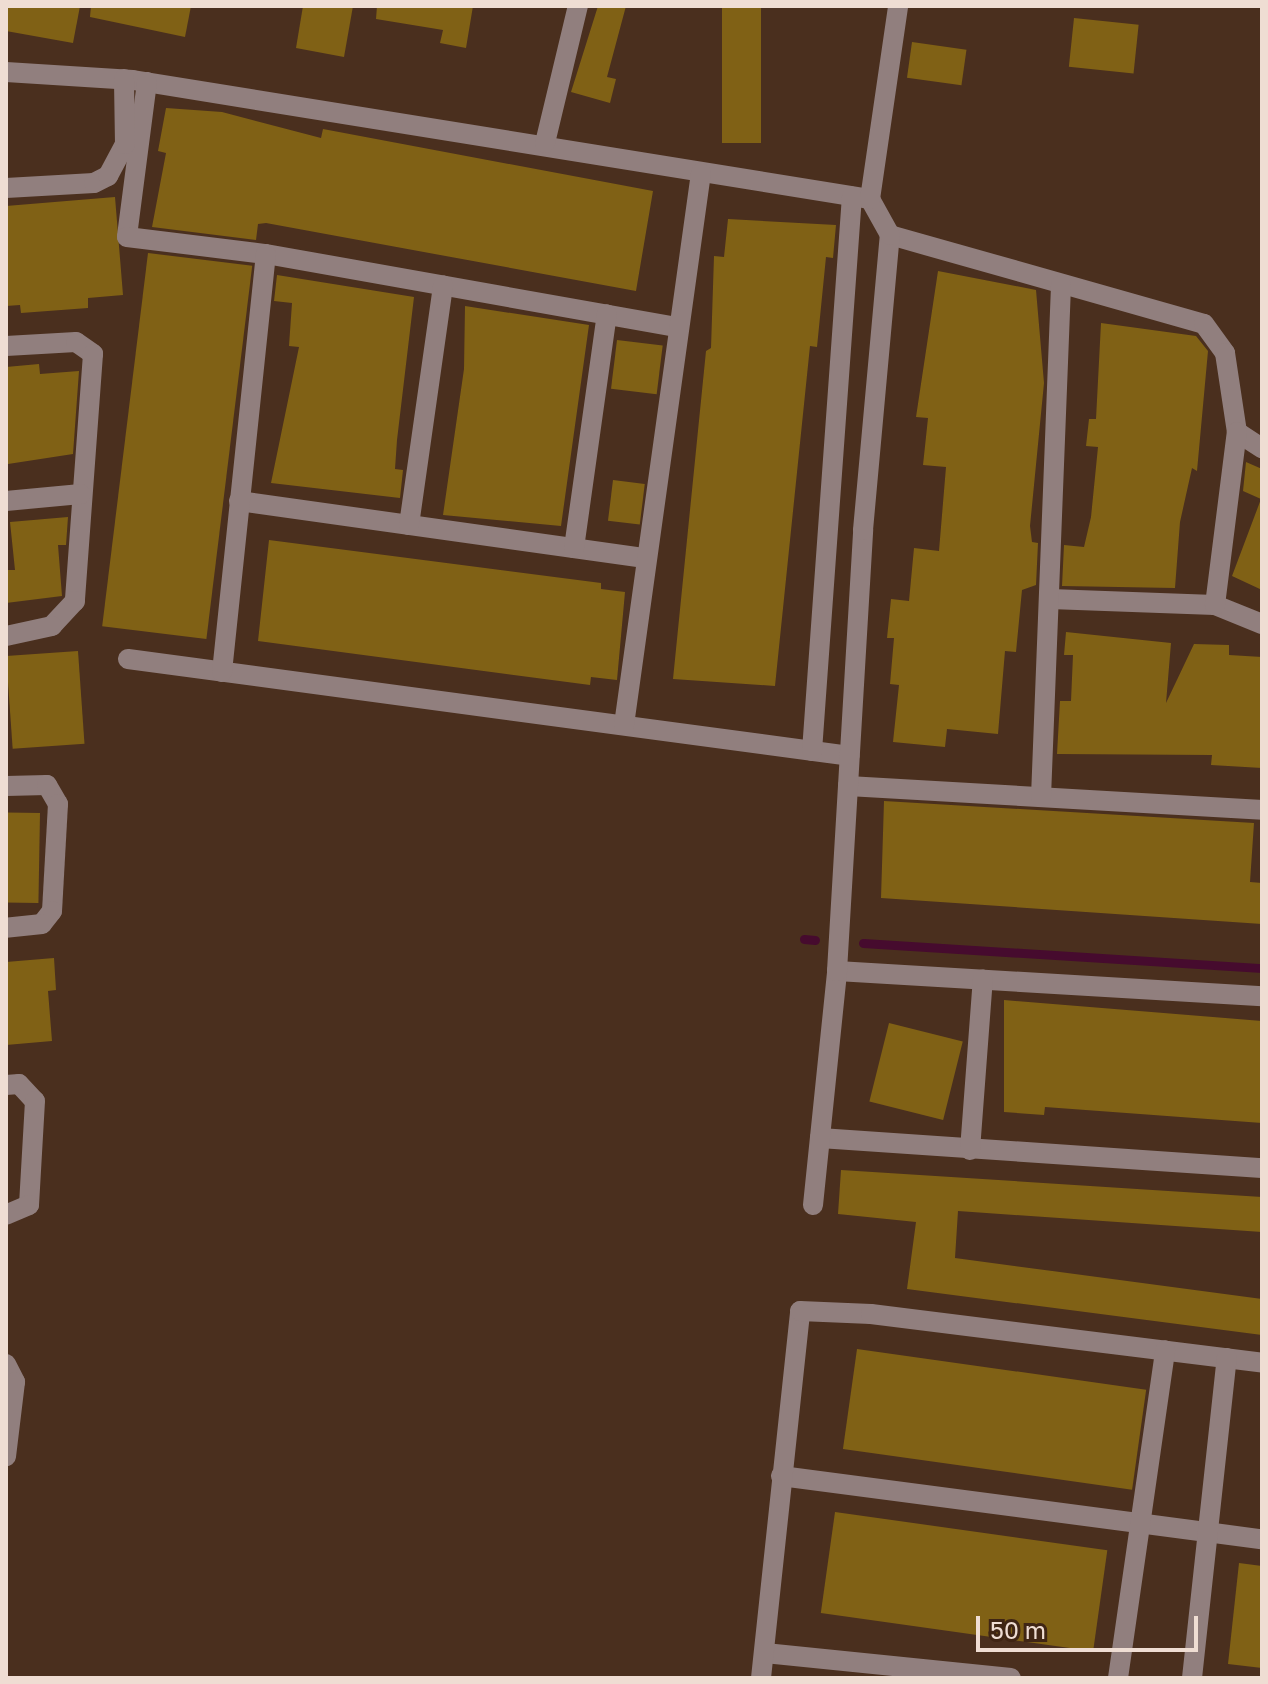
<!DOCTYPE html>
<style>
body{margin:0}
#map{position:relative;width:1268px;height:1684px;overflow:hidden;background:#4a2f1e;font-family:"Golos Text",sans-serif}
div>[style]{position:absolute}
.stream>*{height:9px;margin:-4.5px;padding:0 4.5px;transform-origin:4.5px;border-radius:4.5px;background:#460b2e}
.building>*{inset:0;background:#806115;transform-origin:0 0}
.minor>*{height:20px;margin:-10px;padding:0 10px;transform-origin:10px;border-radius:10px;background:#917f7e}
span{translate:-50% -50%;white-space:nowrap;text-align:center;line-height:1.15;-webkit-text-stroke:6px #3f2514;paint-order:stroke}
.frame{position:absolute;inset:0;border:8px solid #efddd3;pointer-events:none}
.scale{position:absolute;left:976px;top:1616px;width:222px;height:36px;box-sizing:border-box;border:4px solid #efddd3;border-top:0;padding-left:10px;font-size:24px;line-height:28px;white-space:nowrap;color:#efddd3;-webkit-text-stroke:6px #3f2514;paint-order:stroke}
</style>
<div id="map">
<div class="stream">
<i style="left:804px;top:939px;width:11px;rotate:5deg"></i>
<i style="left:863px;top:943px;width:400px;rotate:3.6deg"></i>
</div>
<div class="building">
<i style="clip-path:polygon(6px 6px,80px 6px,73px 43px,6px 31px)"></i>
<i style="clip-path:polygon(91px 6px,191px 6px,185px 37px,90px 17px)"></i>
<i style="clip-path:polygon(303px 6px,353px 6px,344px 57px,296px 48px)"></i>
<i style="clip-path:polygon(377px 6px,473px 6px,466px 48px,440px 43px,443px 30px,376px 19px)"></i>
<i style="clip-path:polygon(598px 6px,626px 6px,607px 77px,616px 79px,610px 103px,571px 92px)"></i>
<i style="left:722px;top:6px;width:39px;height:137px"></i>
<i style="left:1074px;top:18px;width:65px;height:49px;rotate:6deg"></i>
<i style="left:912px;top:42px;width:55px;height:36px;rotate:8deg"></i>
<i style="clip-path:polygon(166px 108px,222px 112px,321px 138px,323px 129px,653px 191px,636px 291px,266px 223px,258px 224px,256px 240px,152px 227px,166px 153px,158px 151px)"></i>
<i style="clip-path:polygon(115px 197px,123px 295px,88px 298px,88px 308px,21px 313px,20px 305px,6px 306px,6px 206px)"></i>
<i style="clip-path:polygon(728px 219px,836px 225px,833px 258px,826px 257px,817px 347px,810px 346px,775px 686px,673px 679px,706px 351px,711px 348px,714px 256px,724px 257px)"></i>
<i style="left:148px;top:253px;width:105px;height:376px;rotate:7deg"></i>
<i style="clip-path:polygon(938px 271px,1036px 290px,1044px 383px,1030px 526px,1032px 542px,1038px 543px,1036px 585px,1022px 590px,1016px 652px,1005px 651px,998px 734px,947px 729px,945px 747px,893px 742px,899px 685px,890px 684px,894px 638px,887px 638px,891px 599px,909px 601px,914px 548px,939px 551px,946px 467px,923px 465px,928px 418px,916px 417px)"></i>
<i style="clip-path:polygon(277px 275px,414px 297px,397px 440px,395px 469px,403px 470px,400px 498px,271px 483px,299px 347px,289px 346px,292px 303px,274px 301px)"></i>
<i style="clip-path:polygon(465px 306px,589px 325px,561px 526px,443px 515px,464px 369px)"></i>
<i style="clip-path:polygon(1101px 323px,1196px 336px,1208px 351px,1197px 471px,1192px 468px,1180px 522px,1175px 588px,1062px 586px,1064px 545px,1084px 547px,1091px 517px,1098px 447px,1086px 446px,1089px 419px,1096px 419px)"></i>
<i style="left:617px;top:340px;width:46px;height:49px;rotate:7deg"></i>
<i style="clip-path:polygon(39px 364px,40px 374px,79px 371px,73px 454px,8px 464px,6px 367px)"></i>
<i style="clip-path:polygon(1246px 462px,1262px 469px,1262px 590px,1232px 576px,1261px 499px,1243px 491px)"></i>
<i style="left:613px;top:480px;width:32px;height:41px;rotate:7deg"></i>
<i style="clip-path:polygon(68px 517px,66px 545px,58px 545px,62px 596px,6px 603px,6px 570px,15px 570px,10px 522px)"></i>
<i style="clip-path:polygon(269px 540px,601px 583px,601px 589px,625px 592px,617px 680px,591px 677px,590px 685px,258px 641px)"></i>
<i style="clip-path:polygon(1066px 632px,1171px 643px,1166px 703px,1194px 644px,1229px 645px,1229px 655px,1262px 657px,1262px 768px,1211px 765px,1212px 755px,1057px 754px,1060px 701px,1071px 701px,1073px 655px,1064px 655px)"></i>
<i style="left:78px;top:651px;width:93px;height:72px;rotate:86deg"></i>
<i style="clip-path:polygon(884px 801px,1254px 823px,1250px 882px,1262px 883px,1262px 924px,881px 898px)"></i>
<i style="left:40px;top:813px;width:90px;height:34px;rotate:91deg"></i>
<i style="clip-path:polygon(54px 958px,56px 990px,48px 991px,52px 1041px,6px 1045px,6px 962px)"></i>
<i style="clip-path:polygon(1004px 1000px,1262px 1021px,1262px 1123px,1045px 1107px,1044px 1115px,1004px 1112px)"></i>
<i style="left:889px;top:1023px;width:76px;height:81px;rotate:14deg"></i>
<i style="clip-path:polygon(841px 1170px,1262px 1197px,1262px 1232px,958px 1211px,955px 1258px,1262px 1299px,1262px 1335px,907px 1289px,916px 1222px,838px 1214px)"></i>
<i style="left:857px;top:1349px;width:292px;height:101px;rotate:8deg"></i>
<i style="left:835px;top:1512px;width:275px;height:102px;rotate:8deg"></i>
<i style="clip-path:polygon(1239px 1563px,1262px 1566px,1262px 1668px,1228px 1664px)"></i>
</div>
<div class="minor">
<i style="left:6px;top:72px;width:127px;rotate:3.6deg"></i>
<i style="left:133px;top:80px;width:747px;rotate:9.17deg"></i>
<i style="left:147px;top:82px;width:156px;rotate:97.4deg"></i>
<i style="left:127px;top:237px;width:140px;rotate:7deg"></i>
<i style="left:266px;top:254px;width:416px;rotate:10.1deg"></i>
<i style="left:545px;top:143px;width:141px;rotate:-76.5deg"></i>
<i style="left:6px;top:188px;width:88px;rotate:-3.3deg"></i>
<i style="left:94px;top:183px;width:16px;rotate:-27deg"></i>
<i style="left:108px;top:176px;width:36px;rotate:-62deg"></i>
<i style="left:125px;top:144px;width:65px;rotate:-90.9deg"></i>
<i style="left:890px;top:235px;width:326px;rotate:15.8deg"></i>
<i style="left:1204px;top:324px;width:36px;rotate:54deg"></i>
<i style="left:1225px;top:353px;width:80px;rotate:81.4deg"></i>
<i style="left:1237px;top:432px;width:30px;rotate:33deg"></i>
<i style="left:6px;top:346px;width:70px;rotate:-3.3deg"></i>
<i style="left:76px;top:342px;width:21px;rotate:35deg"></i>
<i style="left:93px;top:354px;width:248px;rotate:94.2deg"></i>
<i style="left:75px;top:601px;width:34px;rotate:133deg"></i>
<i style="left:52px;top:626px;width:47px;rotate:167.7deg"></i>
<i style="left:6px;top:501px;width:75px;rotate:-5.3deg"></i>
<i style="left:239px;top:501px;width:410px;rotate:8deg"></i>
<i style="left:409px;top:525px;width:242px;rotate:-81.9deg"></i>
<i style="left:574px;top:548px;width:236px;rotate:-82deg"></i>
<i style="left:1050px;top:599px;width:165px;rotate:2.1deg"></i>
<i style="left:1215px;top:605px;width:51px;rotate:22deg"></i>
<i style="left:1215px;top:605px;width:174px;rotate:-82.8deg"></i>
<i style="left:128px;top:659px;width:728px;rotate:7.65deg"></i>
<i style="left:222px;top:672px;width:420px;rotate:-84deg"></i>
<i style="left:624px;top:725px;width:557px;rotate:-82.06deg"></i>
<i style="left:812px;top:751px;width:556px;rotate:-85.88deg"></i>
<i style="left:6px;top:786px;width:41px;rotate:-1.4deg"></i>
<i style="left:47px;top:785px;width:22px;rotate:60deg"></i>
<i style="left:58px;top:804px;width:107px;rotate:93.2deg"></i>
<i style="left:52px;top:911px;width:16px;rotate:128deg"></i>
<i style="left:42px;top:924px;width:36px;rotate:174deg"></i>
<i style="left:848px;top:786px;width:415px;rotate:3.3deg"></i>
<i style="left:1041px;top:797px;width:512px;rotate:-87.76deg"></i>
<i style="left:837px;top:971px;width:426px;rotate:3.4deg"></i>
<i style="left:6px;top:1085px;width:13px;rotate:-4deg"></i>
<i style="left:19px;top:1084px;width:23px;rotate:47deg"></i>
<i style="left:35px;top:1101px;width:104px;rotate:93.3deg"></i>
<i style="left:29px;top:1205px;width:25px;rotate:157deg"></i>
<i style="left:820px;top:1138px;width:443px;rotate:3.9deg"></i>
<i style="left:970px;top:1150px;width:171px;rotate:-85.7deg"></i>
<i style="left:813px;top:1205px;width:235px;rotate:-84.1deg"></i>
<i style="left:837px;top:971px;width:442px;rotate:-86.6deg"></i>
<i style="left:863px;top:530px;width:296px;rotate:-84.8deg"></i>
<i style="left:890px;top:235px;width:41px;rotate:-119.1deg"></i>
<i style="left:870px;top:199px;width:195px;rotate:-81.7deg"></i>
<i style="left:6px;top:1364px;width:20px;rotate:63deg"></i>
<i style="left:15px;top:1382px;width:75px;rotate:96.9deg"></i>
<i style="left:781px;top:1476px;width:485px;rotate:7.5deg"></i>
<i style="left:765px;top:1653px;width:247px;rotate:5.8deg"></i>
<i style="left:761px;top:1678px;width:369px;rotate:-83.9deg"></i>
<i style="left:800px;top:1311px;width:71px;rotate:2.4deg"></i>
<i style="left:871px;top:1314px;width:394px;rotate:7.1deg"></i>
<i style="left:1118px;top:1678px;width:331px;rotate:-81.8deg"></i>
<i style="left:1192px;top:1678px;width:322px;rotate:-83.8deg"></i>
</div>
<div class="frame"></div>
<div class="scale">50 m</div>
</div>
